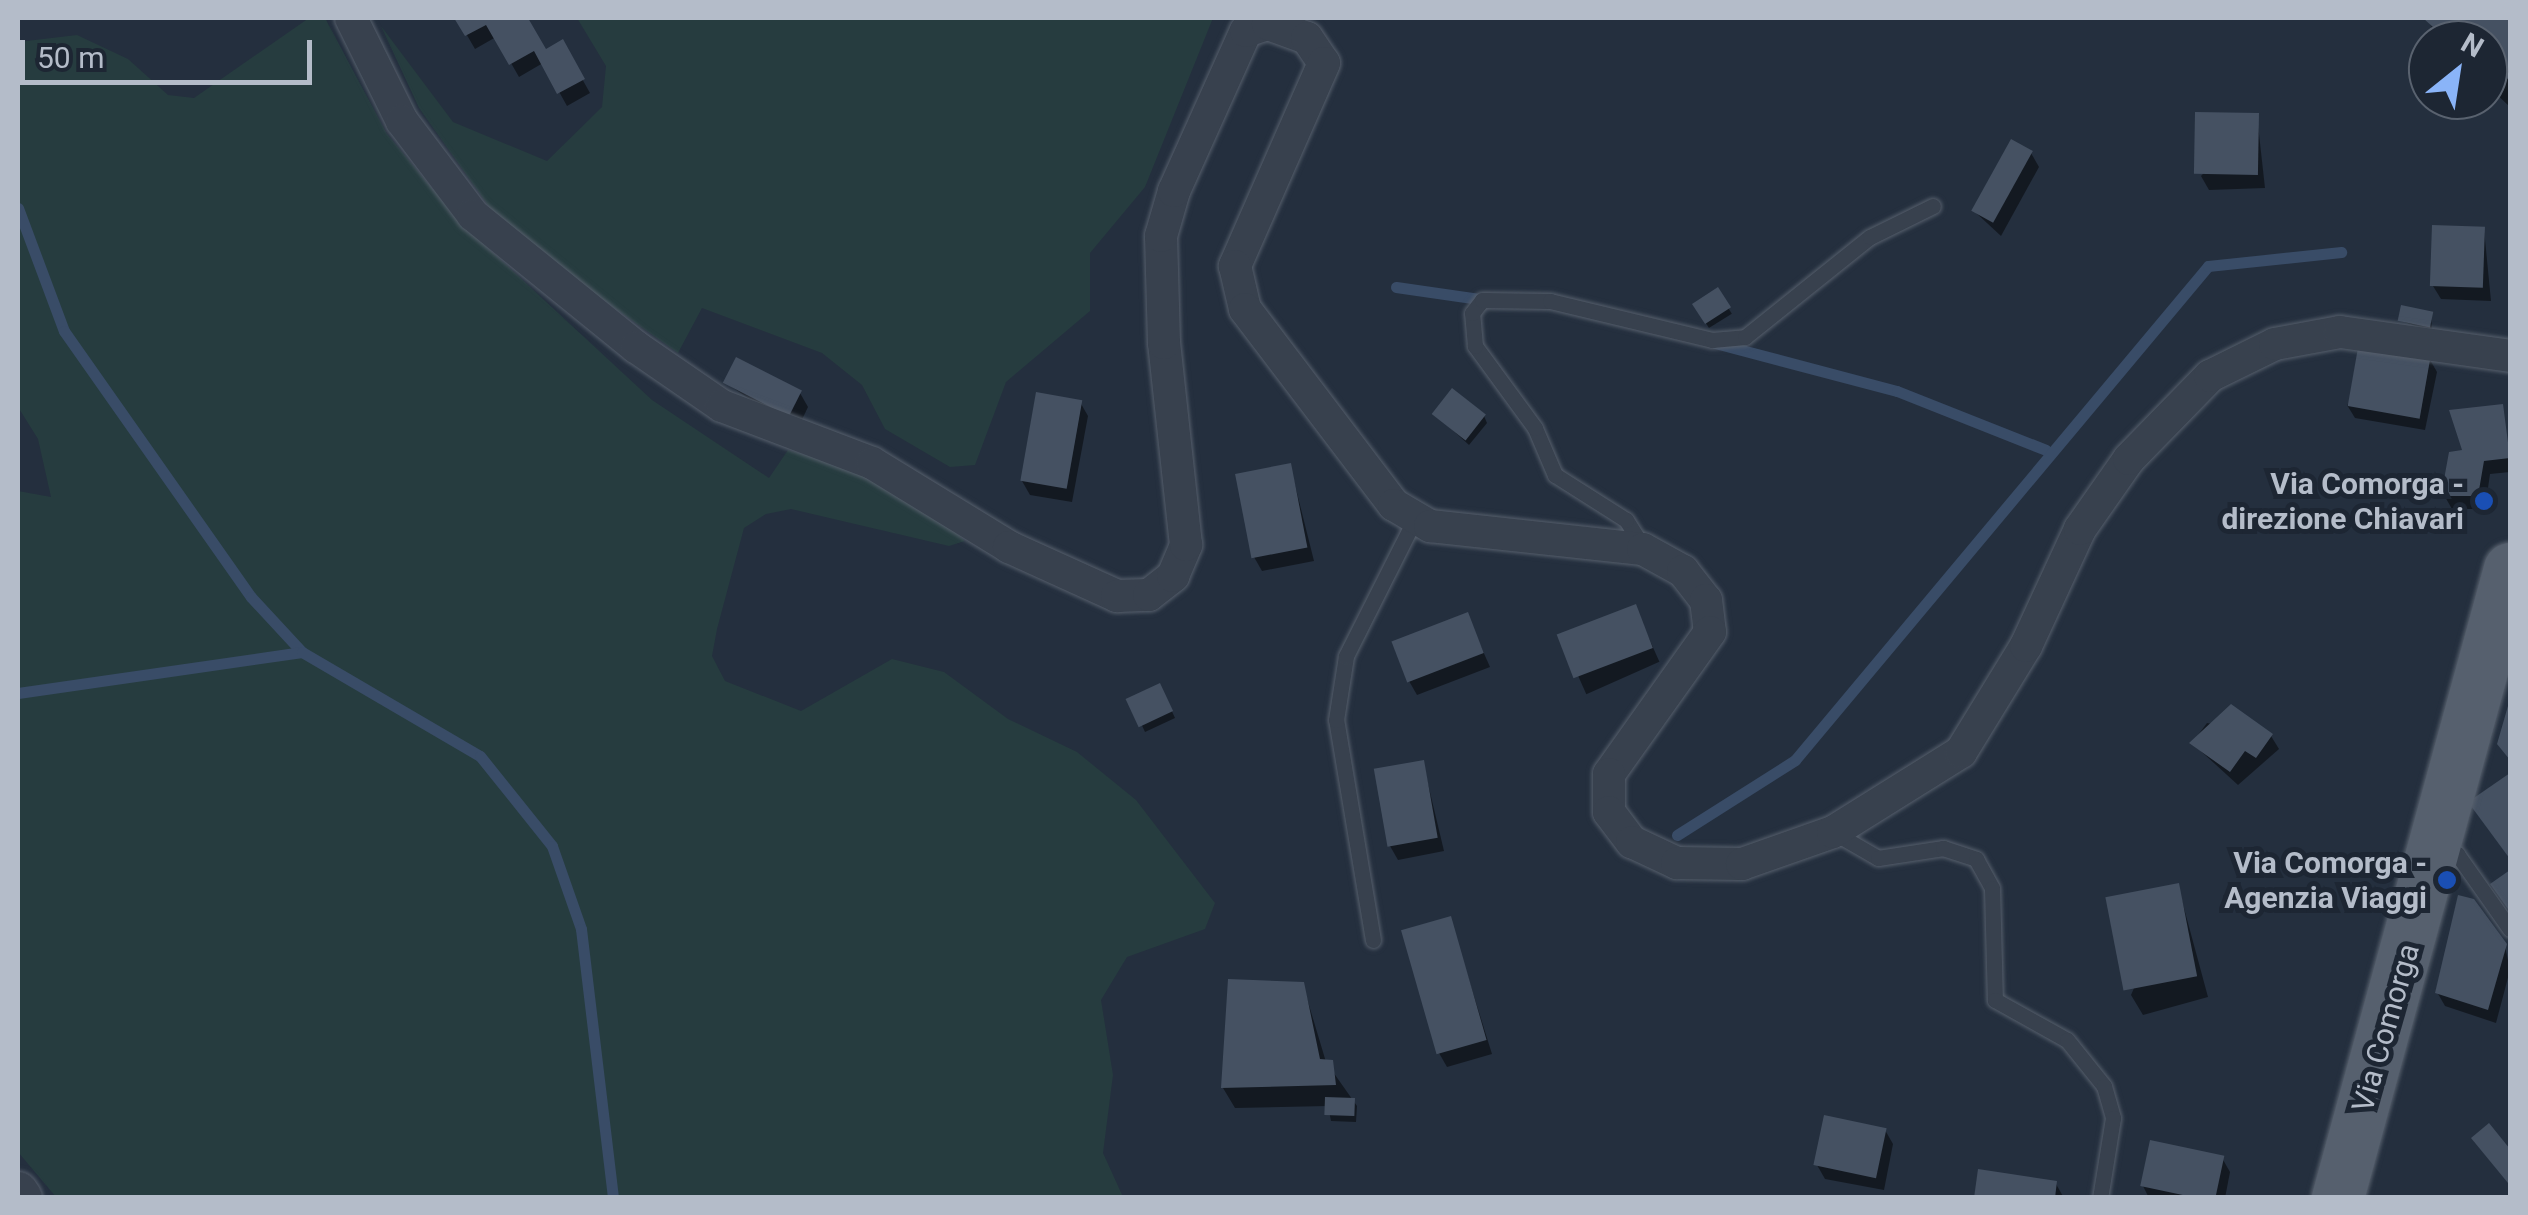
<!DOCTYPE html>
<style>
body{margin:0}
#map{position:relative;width:2528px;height:1215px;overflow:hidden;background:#242f3e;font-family:Roboto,sans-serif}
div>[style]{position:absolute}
.green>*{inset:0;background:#263c3f}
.shadow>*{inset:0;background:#0007;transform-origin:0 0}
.stream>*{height:11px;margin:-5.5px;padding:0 5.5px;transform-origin:5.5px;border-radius:5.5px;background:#394c67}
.building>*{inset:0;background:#455162;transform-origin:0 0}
.roads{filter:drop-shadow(0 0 2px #565f6c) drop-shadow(0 0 2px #565f6c)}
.service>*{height:15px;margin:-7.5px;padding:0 7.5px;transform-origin:7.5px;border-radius:7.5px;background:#38414e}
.minor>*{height:32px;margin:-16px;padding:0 16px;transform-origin:16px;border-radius:16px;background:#38414e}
.tertiary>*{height:40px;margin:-20px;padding:0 20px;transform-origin:20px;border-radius:20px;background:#38414e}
.primary>*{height:52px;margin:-26px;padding:0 26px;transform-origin:26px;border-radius:26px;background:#56606e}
.dots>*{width:28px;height:28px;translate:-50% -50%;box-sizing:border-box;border:5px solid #1d2633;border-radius:50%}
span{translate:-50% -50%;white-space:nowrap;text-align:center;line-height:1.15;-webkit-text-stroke:10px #1d2633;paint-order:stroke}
.poi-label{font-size:30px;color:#b4bcc9;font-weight:700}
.right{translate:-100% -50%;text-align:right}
.street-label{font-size:30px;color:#b4bcc9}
.frame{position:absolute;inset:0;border:20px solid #b4bcc9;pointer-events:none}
.north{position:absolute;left:2408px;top:20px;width:100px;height:100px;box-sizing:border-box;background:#1d2633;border:2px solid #59626f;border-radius:50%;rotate:30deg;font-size:28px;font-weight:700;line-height:40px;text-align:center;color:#b4bcc9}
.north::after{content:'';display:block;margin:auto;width:35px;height:45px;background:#8ab4f8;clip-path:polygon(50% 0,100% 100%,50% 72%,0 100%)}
.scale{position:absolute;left:20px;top:40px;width:292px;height:45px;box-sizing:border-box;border:5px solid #b4bcc9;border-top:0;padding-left:12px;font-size:30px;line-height:35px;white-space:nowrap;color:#b4bcc9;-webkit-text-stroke:8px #1d2633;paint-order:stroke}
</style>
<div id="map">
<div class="green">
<i style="clip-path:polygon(309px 18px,325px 18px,387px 134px,460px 222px,652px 400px,769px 478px,788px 450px,844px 465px,924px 505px,965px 541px,949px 546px,791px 509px,766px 514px,744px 528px,717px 629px,712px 656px,725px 681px,801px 711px,892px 659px,944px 672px,1008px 719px,1077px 752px,1136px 800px,1215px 903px,1205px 929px,1127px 957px,1101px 1000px,1113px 1075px,1103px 1153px,1123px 1197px,56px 1197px,18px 1152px,18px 491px,51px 497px,38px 439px,18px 407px,18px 42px,77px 35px,128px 59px,168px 95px,194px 98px)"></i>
<i style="clip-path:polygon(577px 18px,1213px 18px,1145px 187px,1090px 253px,1090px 311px,1006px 382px,975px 465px,950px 467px,885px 429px,862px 385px,822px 353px,702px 308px,678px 353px,507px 232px,419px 108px,381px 26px,453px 122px,547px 161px,602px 107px,606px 66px)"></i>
</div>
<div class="shadow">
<i style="clip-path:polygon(457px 18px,526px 18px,545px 52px,562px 43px,590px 93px,567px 106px,543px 63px,519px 77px,496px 37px,475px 49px)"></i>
<i style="clip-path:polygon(2426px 18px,2510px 18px,2510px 107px,2488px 86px,2488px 40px,2440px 40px)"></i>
<i style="clip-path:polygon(2257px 116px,2265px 188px,2209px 190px,2201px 176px)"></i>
<i style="clip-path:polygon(2031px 153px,2039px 167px,2001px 236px,1974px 211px)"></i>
<i style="clip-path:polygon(2484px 229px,2491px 301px,2441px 299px,2433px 286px)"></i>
<i style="left:1717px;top:290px;width:28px;height:27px;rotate:58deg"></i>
<i style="clip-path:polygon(2431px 314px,2432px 332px,2399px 320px)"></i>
<i style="clip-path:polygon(2429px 358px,2437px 372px,2425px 430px,2355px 418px,2347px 405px)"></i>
<i style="clip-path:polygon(725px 382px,800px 393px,808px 407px,796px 432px)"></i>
<i style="clip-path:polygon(1080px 402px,1088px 416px,1072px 502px,1030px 495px,1022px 481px)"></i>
<i style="clip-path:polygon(2502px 407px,2510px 472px,2490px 474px,2485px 509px,2452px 509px,2444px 495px,2465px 452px,2452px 412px)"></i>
<i style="clip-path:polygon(1435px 414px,1484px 416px,1487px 423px,1469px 445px)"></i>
<i style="clip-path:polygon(1290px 465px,1314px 561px,1262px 571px,1254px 557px)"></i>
<i style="left:1635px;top:607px;width:60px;height:80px;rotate:66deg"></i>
<i style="clip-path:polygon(1467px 615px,1490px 667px,1417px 695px,1409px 681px)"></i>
<i style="clip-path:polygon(1163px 692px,1175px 718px,1145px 732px,1130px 700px)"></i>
<i style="clip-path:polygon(2207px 723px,2271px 736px,2279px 749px,2238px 785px,2192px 743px)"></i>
<i style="clip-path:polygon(1423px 763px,1444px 851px,1398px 860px,1390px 846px)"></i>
<i style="clip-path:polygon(2178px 886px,2208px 997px,2143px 1015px,2131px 995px)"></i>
<i style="clip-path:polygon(1450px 919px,1492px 1054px,1447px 1067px,1439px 1053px)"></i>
<i style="clip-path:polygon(2505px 946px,2510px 970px,2496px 1023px,2445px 1006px,2437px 992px)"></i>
<i style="clip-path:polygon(1303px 985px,1326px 1062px,1357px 1106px,1356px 1122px,1331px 1121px,1328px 1106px,1235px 1108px,1223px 1088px)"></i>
<i style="clip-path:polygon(1885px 1130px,1893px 1144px,1884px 1190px,1825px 1179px,1817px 1165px)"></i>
<i style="clip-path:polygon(2222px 1158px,2230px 1172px,2225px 1198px,2149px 1198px,2143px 1186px)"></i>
<i style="clip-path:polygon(2056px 1184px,2064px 1198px,1976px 1198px)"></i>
</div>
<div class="stream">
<i style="left:18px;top:208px;width:131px;rotate:69.5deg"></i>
<i style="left:64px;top:331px;width:325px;rotate:54.9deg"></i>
<i style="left:251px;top:597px;width:75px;rotate:47.2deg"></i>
<i style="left:1396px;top:287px;width:91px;rotate:8.2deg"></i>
<i style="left:1715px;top:343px;width:188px;rotate:14.8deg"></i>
<i style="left:1897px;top:391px;width:160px;rotate:21.6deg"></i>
<i style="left:18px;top:693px;width:287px;rotate:-8.2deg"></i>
<i style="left:302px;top:652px;width:206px;rotate:30.3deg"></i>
<i style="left:480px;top:756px;width:115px;rotate:51.3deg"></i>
<i style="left:552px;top:846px;width:88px;rotate:70.7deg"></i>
<i style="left:581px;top:929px;width:271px;rotate:83.2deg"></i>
<i style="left:1677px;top:835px;width:140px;rotate:-32.4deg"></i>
<i style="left:1795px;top:760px;width:644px;rotate:-50.1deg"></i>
<i style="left:2208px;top:266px;width:134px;rotate:-6deg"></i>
</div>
<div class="building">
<i style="clip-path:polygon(454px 18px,528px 18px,546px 49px,563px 39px,585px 79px,557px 94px,534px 51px,509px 65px,486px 25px,465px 36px)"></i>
<i style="clip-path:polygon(2423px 18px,2510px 18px,2510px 76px,2498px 89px,2488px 79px,2488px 40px,2447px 40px)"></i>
<i style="left:2259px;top:113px;width:62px;height:64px;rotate:91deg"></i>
<i style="left:2011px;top:139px;width:25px;height:82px;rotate:29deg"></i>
<i style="left:2432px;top:225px;width:53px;height:61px;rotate:2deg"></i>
<i style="left:1718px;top:287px;width:24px;height:31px;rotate:57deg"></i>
<i style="left:2401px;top:305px;width:33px;height:16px;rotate:12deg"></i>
<i style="left:2359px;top:342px;width:73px;height:65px;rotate:10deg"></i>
<i style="left:736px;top:357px;width:74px;height:29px;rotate:27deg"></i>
<i style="left:1452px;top:388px;width:43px;height:33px;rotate:38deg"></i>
<i style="left:1036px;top:392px;width:47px;height:90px;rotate:10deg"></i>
<i style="clip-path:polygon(2503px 404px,2510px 458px,2484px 461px,2478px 496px,2441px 496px,2449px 452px,2462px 450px,2449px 410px)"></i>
<i style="left:1291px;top:463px;width:86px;height:57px;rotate:79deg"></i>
<i style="left:1636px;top:604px;width:47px;height:85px;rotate:69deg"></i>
<i style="left:1468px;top:612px;width:44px;height:82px;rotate:69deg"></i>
<i style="left:1160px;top:683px;width:31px;height:38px;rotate:65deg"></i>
<i style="clip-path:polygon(2510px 699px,2510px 760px,2497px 744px)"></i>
<i style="clip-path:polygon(2231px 704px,2273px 734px,2256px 758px,2245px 751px,2230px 772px,2189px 743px)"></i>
<i style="left:1424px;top:760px;width:79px;height:51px;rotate:80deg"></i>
<i style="clip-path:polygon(2510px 773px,2510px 859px,2468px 802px)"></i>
<i style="clip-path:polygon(2510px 870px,2510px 912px,2490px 884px)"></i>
<i style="left:2179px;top:883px;width:95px;height:75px;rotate:79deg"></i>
<i style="clip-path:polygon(2458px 895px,2474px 899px,2507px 944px,2488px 1010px,2435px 993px)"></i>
<i style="left:1451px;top:916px;width:129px;height:52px;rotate:74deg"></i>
<i style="clip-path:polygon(1228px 979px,1304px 982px,1320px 1059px,1333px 1060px,1336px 1085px,1221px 1088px)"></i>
<i style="left:1325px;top:1097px;width:30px;height:18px;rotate:2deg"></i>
<i style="left:1824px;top:1115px;width:64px;height:51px;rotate:12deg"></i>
<i style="clip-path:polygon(2489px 1123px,2510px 1149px,2508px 1183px,2471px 1138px)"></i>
<i style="left:2150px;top:1140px;width:76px;height:47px;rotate:12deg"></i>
<i style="clip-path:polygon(1978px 1169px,2057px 1181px,2055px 1198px,1974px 1198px)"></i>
</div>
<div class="roads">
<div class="service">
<i style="left:1643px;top:547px;width:32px;rotate:-122deg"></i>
<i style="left:1626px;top:520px;width:84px;rotate:-147.6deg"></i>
<i style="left:1555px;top:475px;width:51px;rotate:-113.1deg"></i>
<i style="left:1535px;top:428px;width:102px;rotate:-126.2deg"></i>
<i style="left:1475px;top:346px;width:33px;rotate:-95deg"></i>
<i style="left:1472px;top:313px;width:16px;rotate:-52deg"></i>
<i style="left:1482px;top:300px;width:68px;rotate:0.8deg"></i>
<i style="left:1550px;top:301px;width:167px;rotate:13.5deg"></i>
<i style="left:1712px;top:340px;width:33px;rotate:-5deg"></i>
<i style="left:1745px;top:337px;width:160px;rotate:-38.7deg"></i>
<i style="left:1870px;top:237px;width:70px;rotate:-26.2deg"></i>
<i style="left:1833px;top:832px;width:52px;rotate:30deg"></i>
<i style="left:1878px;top:858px;width:66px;rotate:-8.7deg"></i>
<i style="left:1943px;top:848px;width:35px;rotate:18deg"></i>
<i style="left:1976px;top:859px;width:33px;rotate:61deg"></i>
<i style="left:1992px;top:888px;width:112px;rotate:88.5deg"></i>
<i style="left:1995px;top:1000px;width:82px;rotate:29.1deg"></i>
<i style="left:2067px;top:1040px;width:59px;rotate:51.2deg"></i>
<i style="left:2104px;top:1086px;width:33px;rotate:74deg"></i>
<i style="left:2113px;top:1118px;width:81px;rotate:99.2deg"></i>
<i style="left:2444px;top:850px;width:14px;rotate:17deg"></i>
<i style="left:2457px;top:854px;width:92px;rotate:54.8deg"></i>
<i style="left:1373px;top:940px;width:223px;rotate:-99.5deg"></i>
<i style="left:1336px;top:720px;width:65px;rotate:-81.1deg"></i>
<i style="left:1346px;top:656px;width:156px;rotate:-63.3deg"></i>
</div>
<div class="minor">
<i style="left:351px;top:18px;width:115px;rotate:63.7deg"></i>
<i style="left:402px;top:121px;width:118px;rotate:52.9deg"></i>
<i style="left:473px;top:215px;width:210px;rotate:39deg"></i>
<i style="left:636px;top:347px;width:104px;rotate:34.5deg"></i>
<i style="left:722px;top:406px;width:160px;rotate:20.8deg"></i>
<i style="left:872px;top:463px;width:161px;rotate:31.5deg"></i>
<i style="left:1009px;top:547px;width:119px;rotate:24.4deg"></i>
<i style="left:1117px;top:596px;width:32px;rotate:-2deg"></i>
<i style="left:1149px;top:595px;width:31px;rotate:-38deg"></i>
<i style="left:1173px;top:576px;width:34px;rotate:-67deg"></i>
<i style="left:1186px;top:545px;width:203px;rotate:-96.2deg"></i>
<i style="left:1164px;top:343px;width:107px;rotate:-91.6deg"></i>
<i style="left:1161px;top:236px;width:47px;rotate:-73.9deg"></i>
<i style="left:1174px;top:191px;width:175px;rotate:-65.8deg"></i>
<i style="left:1246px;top:31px;width:23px;rotate:-18deg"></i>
<i style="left:1268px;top:24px;width:41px;rotate:19.7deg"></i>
<i style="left:1307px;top:38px;width:30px;rotate:56deg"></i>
<i style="left:1324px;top:63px;width:222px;rotate:113.7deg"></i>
<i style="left:1235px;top:266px;width:44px;rotate:76.9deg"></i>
<i style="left:1245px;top:309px;width:246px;rotate:52.8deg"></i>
<i style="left:1394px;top:505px;width:42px;rotate:30.3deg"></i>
<i style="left:1430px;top:526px;width:214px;rotate:6.2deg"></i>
<i style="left:1643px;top:549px;width:46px;rotate:28.8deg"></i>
<i style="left:1683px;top:571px;width:37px;rotate:52deg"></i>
<i style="left:1706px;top:600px;width:32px;rotate:83deg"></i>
<i style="left:1710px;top:632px;width:174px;rotate:125.4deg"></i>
<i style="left:1609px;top:774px;width:38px;rotate:90deg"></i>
<i style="left:1609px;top:812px;width:38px;rotate:53deg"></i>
<i style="left:1632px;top:842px;width:50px;rotate:25deg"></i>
<i style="left:1677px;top:863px;width:65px;rotate:0.9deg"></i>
<i style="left:1742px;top:864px;width:96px;rotate:-19.4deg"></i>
<i style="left:1833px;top:832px;width:151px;rotate:-32deg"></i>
<i style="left:1961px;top:752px;width:124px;rotate:-58.5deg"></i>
<i style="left:2026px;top:646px;width:129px;rotate:-65.2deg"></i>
<i style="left:2080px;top:529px;width:85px;rotate:-55deg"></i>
<i style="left:2129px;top:459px;width:116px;rotate:-45.7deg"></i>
<i style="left:2210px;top:376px;width:72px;rotate:-26.2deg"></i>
<i style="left:2275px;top:344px;width:66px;rotate:-10.5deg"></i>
<i style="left:2340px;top:332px;width:172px;rotate:8deg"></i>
</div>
<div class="tertiary">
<i style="left:18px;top:1192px;width:7px;rotate:56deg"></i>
</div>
<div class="primary">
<i style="left:2338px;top:1198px;width:652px;rotate:-74.71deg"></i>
</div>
</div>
<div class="dots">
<i style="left:2484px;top:501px;background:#1a4fb4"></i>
<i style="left:2447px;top:880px;background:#1a4fb4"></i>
</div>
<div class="poi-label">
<span class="right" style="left:2464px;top:501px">Via Comorga -<br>direzione Chiavari</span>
<span class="right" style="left:2427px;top:880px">Via Comorga -<br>Agenzia Viaggi</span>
</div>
<div class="street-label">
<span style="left:2386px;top:1028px;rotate:-74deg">Via Comorga</span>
</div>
<div class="frame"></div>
<div class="north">N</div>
<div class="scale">50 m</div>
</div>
